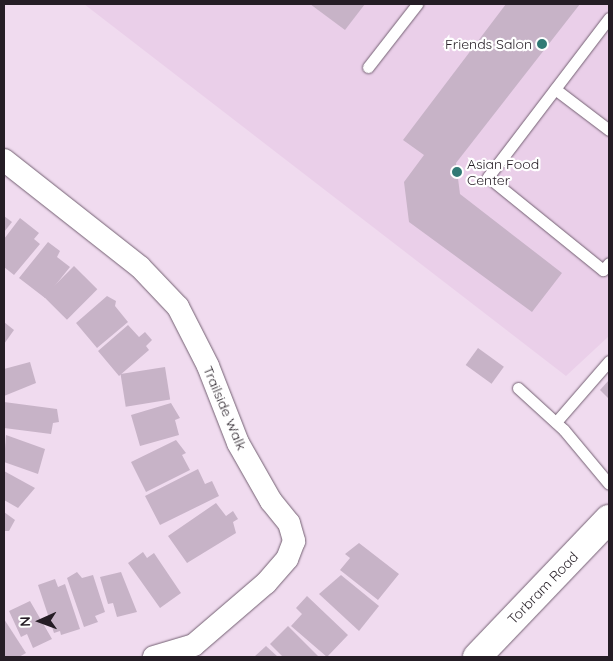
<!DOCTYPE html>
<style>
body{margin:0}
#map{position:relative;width:613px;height:661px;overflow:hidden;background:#f0dbef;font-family:Quicksand,sans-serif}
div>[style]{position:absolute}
.built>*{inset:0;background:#eacfe9}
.building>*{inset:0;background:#c7b3c7;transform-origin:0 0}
.roads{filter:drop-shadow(0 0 1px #736072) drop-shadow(0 0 1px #736072)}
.lane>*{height:11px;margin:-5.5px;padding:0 5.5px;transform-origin:5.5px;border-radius:5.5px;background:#fff}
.street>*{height:22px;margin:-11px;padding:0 11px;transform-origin:11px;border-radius:11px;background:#fff}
.secondary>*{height:28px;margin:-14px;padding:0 14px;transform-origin:14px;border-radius:14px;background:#fff}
.dots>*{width:14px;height:14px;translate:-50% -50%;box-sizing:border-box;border:2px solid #fff;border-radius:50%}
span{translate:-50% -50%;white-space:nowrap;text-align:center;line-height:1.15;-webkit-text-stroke:4.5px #fff;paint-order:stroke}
.poi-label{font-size:14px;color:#251d25}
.right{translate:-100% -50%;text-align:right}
.left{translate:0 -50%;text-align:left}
.street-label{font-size:14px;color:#251d25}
.frame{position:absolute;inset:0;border:5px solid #251d25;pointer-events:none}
.north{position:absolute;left:15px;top:596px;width:50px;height:50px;-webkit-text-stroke:4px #fff;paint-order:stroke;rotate:268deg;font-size:14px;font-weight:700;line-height:20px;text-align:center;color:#251d25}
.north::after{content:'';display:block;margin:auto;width:18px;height:22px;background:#251d25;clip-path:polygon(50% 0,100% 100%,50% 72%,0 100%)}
</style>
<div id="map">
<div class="built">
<i style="clip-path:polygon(84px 4px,609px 4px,609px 336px,566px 376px)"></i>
</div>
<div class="building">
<i style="clip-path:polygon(310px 4px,365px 4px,345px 30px)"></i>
<i style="clip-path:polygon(506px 4px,580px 4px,456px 163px,460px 194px,562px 273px,532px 312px,409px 222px,404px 182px,424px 155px,403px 140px)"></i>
<i style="clip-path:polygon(4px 216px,12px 222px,4px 232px)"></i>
<i style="clip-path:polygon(20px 218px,39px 233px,34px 239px,40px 244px,14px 275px,4px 267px,4px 239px)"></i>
<i style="clip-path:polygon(48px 242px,60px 251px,57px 257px,70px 267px,45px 298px,19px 278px)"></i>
<i style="left:74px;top:266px;width:33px;height:43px;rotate:45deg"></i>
<i style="clip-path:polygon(107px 296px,116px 301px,115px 306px,128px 322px,97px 348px,76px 323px)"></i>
<i style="clip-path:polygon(4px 322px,14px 330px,4px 344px)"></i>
<i style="clip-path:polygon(128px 325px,139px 337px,145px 332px,152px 340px,146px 346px,149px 350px,119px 376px,98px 351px)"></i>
<i style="left:478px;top:348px;width:32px;height:21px;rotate:36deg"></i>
<i style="clip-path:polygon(30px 362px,36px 383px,4px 396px,4px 369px)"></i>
<i style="left:165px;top:367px;width:33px;height:45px;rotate:81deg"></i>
<i style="clip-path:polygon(609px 380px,609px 399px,600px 390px)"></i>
<i style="clip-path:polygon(4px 402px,57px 409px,59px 422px,53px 423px,51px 434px,4px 428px)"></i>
<i style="clip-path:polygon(171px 403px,180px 418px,175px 420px,179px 435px,140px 446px,131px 415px)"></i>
<i style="clip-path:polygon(6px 435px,45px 449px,38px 474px,4px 462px)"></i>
<i style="clip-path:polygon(176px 440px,186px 453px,182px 455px,190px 470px,146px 492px,131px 462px)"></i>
<i style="clip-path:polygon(198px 469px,205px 484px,212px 481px,219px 496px,160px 525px,145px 496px)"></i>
<i style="clip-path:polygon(4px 471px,35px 488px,18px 508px,4px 500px)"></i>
<i style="clip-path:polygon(216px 503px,226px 516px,233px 511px,238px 519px,233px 522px,236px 533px,187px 563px,168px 536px)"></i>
<i style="clip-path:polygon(4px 512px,15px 520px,9px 531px,4px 531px)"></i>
<i style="clip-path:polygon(359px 543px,399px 574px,378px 600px,340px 570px,350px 558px,345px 554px)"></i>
<i style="clip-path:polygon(143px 552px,147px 558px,154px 553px,181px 593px,160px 608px,128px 563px)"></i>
<i style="clip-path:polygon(77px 572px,82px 578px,93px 575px,105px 612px,95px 616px,98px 622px,84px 627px,67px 578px)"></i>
<i style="clip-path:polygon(121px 572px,137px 612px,117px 617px,113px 603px,108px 604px,100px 577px)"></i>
<i style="clip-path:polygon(341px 575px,379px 606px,359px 631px,319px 594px)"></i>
<i style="clip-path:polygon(55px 579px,58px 587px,65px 584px,80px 629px,61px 635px,60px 631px,54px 633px,38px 585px)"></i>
<i style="clip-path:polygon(307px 596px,348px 635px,327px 657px,291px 626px,302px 614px,296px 608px)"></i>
<i style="clip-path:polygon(30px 601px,52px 639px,33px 648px,27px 634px,21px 637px,9px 611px)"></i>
<i style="clip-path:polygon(4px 619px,26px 653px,19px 657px,4px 657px)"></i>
<i style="clip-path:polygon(288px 626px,319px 657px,283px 657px,270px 644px)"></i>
<i style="clip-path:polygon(266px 646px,278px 657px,254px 657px)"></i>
</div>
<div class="roads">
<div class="lane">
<i style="left:609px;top:18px;width:200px;rotate:127.3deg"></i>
<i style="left:488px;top:177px;width:148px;rotate:39deg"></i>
<i style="left:603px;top:270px;width:9px;rotate:-49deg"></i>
<i style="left:368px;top:67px;width:80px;rotate:-52.1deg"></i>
<i style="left:555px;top:89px;width:68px;rotate:37.2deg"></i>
<i style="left:518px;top:388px;width:62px;rotate:42.4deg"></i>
<i style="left:564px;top:430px;width:70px;rotate:50.2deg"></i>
<i style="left:556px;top:422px;width:81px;rotate:-49deg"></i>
</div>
<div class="street">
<i style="left:4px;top:160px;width:173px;rotate:38.2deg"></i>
<i style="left:140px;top:267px;width:55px;rotate:46.5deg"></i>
<i style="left:178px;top:307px;width:66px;rotate:63deg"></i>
<i style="left:208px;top:366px;width:83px;rotate:68.7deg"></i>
<i style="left:238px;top:443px;width:67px;rotate:60.4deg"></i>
<i style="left:271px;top:501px;width:28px;rotate:51deg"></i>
<i style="left:289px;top:523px;width:19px;rotate:74deg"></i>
<i style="left:294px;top:541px;width:19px;rotate:111deg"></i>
<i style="left:287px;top:559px;width:32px;rotate:131deg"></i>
<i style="left:266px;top:583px;width:95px;rotate:139.3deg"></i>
<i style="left:194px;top:645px;width:42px;rotate:163.3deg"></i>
</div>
<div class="secondary">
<i style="left:477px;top:657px;width:191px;rotate:-46.3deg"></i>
</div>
</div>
<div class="dots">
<i style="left:542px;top:44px;background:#317a75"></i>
<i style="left:457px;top:172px;background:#317a75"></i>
</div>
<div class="poi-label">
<span class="right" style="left:532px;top:44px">Friends Salon</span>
<span class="left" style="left:467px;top:172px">Asian Food<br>Center</span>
</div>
<div class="street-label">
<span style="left:225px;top:408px;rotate:67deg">Trailside Walk</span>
<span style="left:543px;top:588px;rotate:-46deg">Torbram Road</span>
</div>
<div class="frame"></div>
<div class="north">N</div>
</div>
